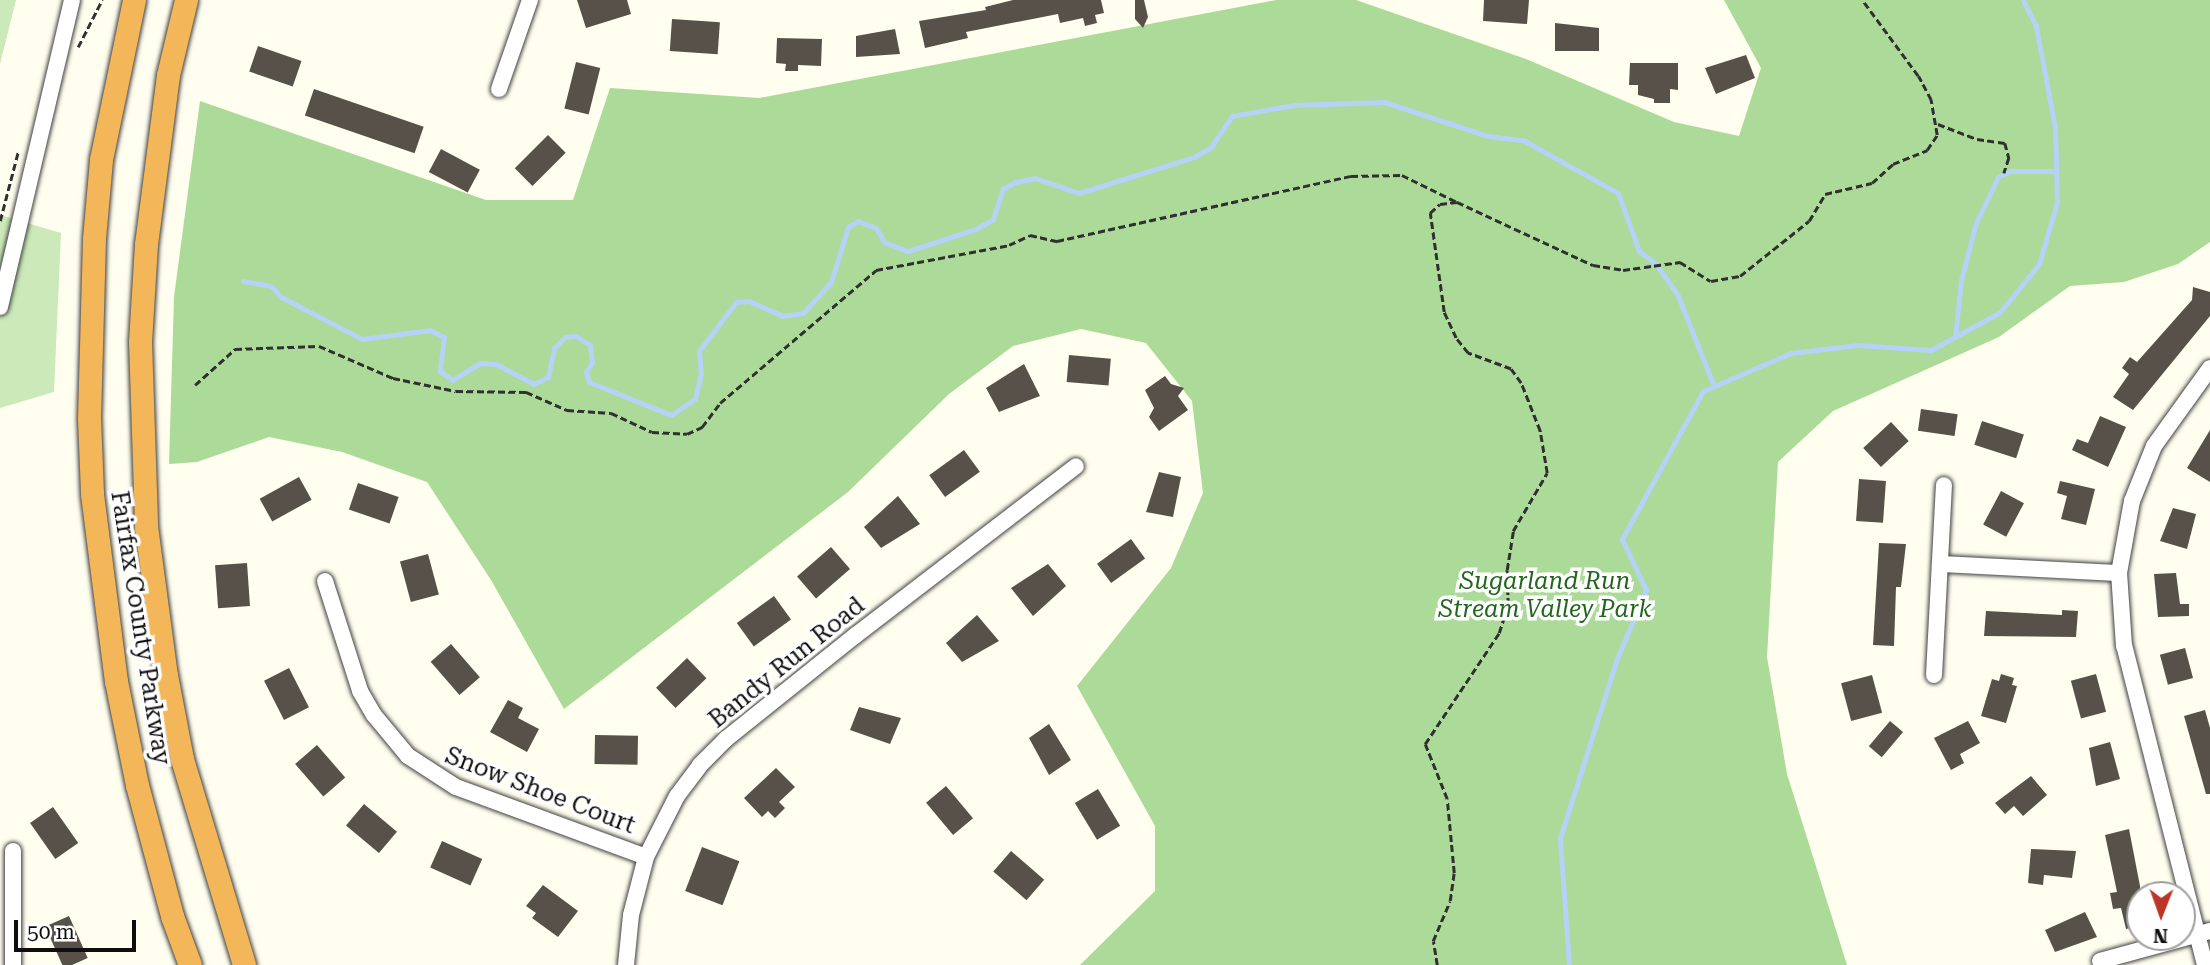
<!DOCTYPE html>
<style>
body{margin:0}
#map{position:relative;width:2210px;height:965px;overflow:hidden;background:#fffeef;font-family:"Roboto Serif",serif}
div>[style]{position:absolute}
.green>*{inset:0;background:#cbe9b9}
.forest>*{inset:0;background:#acda98}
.stream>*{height:5px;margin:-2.5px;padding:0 2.5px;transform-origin:2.5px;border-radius:2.5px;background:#b4d3f6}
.building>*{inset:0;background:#57514a;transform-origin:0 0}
.path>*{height:2.5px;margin-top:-1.25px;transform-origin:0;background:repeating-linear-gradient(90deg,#303030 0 7px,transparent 0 10.5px)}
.roads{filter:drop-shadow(0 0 2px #414141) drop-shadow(0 0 2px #414141)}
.minor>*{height:16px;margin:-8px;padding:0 8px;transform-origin:8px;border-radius:8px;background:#fff}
.highway>*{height:23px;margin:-11.5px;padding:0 11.5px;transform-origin:11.5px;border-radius:11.5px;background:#f3b658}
span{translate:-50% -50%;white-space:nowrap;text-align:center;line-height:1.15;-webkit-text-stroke:7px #fff;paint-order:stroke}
.park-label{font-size:24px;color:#22661e;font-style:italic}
.street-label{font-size:24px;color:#0e0e0e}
.north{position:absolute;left:2126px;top:881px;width:70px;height:70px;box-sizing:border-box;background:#fff;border:2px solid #9f9f9f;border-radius:50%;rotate:181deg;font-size:19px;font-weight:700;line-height:28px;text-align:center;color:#0e0e0e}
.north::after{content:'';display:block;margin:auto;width:24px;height:32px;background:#bd3526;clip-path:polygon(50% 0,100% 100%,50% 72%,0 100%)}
.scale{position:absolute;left:14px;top:920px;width:122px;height:32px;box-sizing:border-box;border:4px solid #0e0e0e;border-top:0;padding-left:9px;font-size:21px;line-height:24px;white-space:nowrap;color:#0e0e0e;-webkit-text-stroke:5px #fff;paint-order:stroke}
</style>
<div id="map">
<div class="green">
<i style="clip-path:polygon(0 0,16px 0,0 64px)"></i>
<i style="clip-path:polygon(0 215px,61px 233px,54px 392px,0 408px)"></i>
</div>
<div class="forest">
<i style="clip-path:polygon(1276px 0,1356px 0,1526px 59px,1674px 122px,1739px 136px,1761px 68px,1724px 0,2210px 0,2210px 242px,2178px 264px,2124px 282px,2070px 286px,1999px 337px,1833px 411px,1778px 462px,1767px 657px,1787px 774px,1847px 965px,1080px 965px,1155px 891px,1155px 826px,1077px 686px,1171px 568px,1203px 493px,1192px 401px,1146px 343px,1081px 329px,1013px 346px,949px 394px,848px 492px,564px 709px,491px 580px,427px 482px,342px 452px,269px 437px,197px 462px,169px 464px,174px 297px,200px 101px,486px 200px,573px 200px,610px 88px,759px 98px)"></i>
</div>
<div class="stream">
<i style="left:243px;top:281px;width:28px;rotate:10deg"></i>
<i style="left:271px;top:286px;width:15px;rotate:48deg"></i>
<i style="left:281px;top:297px;width:91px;rotate:27.4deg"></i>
<i style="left:362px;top:339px;width:69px;rotate:-7.5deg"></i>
<i style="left:430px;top:330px;width:16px;rotate:27deg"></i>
<i style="left:444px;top:337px;width:34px;rotate:97deg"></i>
<i style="left:440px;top:371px;width:15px;rotate:37deg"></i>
<i style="left:452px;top:380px;width:33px;rotate:-31deg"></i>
<i style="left:480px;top:363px;width:16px;rotate:4deg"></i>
<i style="left:496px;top:364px;width:43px;rotate:27.8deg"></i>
<i style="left:534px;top:384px;width:16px;rotate:-27deg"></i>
<i style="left:548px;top:377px;width:30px;rotate:-78deg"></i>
<i style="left:554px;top:348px;width:16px;rotate:-45deg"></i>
<i style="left:565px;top:337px;width:11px;rotate:-5deg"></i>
<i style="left:576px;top:336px;width:17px;rotate:33deg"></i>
<i style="left:590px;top:345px;width:17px;rotate:83deg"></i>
<i style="left:592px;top:362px;width:12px;rotate:121deg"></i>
<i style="left:586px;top:372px;width:10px;rotate:73deg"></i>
<i style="left:589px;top:382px;width:88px;rotate:21.9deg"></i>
<i style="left:671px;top:415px;width:29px;rotate:-34deg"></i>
<i style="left:695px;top:399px;width:26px;rotate:-77deg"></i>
<i style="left:701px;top:374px;width:23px;rotate:-95deg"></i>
<i style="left:699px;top:351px;width:61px;rotate:-52.9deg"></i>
<i style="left:736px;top:302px;width:13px;rotate:-4deg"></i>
<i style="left:749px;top:301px;width:36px;rotate:24deg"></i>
<i style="left:782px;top:316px;width:21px;rotate:-8deg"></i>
<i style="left:803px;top:313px;width:42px;rotate:-47.9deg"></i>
<i style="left:831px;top:282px;width:58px;rotate:-72.8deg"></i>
<i style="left:848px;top:227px;width:12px;rotate:-31deg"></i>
<i style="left:858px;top:221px;width:19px;rotate:21deg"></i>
<i style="left:876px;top:228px;width:16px;rotate:60deg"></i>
<i style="left:884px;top:242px;width:26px;rotate:21deg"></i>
<i style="left:908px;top:251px;width:71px;rotate:-17.9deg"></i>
<i style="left:976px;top:229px;width:20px;rotate:-30deg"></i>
<i style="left:993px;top:219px;width:32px;rotate:-72deg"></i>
<i style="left:1003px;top:189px;width:14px;rotate:-30deg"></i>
<i style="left:1015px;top:182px;width:20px;rotate:-11deg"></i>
<i style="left:1035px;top:178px;width:46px;rotate:18.8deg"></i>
<i style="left:1079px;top:193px;width:121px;rotate:-17.4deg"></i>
<i style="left:1194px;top:157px;width:20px;rotate:-30deg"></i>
<i style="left:1211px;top:147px;width:37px;rotate:-56deg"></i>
<i style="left:1232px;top:116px;width:63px;rotate:-10.1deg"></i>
<i style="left:1294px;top:105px;width:90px;rotate:-1.9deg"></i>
<i style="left:1384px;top:102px;width:109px;rotate:18.1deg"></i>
<i style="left:1488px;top:136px;width:35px;rotate:7deg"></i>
<i style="left:1523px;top:140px;width:109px;rotate:29.2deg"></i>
<i style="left:1618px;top:193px;width:62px;rotate:70.1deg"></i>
<i style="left:1639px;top:251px;width:21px;rotate:37deg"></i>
<i style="left:1656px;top:264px;width:39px;rotate:55deg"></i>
<i style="left:1678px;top:296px;width:97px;rotate:68.2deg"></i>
<i style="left:1955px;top:337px;width:57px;rotate:-84deg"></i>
<i style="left:1961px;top:280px;width:59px;rotate:-75.3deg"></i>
<i style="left:1976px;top:223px;width:51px;rotate:-64.4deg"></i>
<i style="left:1998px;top:177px;width:13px;rotate:-27deg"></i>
<i style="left:2010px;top:171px;width:46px"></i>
<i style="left:1569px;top:965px;width:127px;rotate:-94.1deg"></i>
<i style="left:1560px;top:838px;width:186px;rotate:-72.4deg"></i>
<i style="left:1616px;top:661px;width:77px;rotate:-67.1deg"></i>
<i style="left:1646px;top:590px;width:56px;rotate:-115.2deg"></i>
<i style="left:1622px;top:539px;width:169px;rotate:-61.3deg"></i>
<i style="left:1703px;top:391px;width:96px;rotate:-23.4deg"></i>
<i style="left:1791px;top:353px;width:67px;rotate:-6.8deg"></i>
<i style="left:1858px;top:345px;width:73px;rotate:3.9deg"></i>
<i style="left:1931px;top:350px;width:79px;rotate:-28.8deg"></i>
<i style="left:2000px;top:312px;width:62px;rotate:-50.9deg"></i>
<i style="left:2039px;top:264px;width:65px;rotate:-73.8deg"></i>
<i style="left:2057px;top:202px;width:74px;rotate:-91.5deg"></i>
<i style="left:2055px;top:128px;width:104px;rotate:-100.6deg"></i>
<i style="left:2036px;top:26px;width:29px;rotate:-117deg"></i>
</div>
<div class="building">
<i style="clip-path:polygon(577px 0,627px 0,631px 14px,586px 28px)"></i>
<i style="clip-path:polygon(1013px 0,1101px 0,1104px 13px,1095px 15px,1097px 23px,1085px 26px,1083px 18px,1060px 23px,1058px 14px,966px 32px,968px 38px,925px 48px,919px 21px,986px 10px,985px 7px)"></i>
<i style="clip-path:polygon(1135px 0,1144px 0,1148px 17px,1143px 28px,1135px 19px)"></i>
<i style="clip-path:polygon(1484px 0,1529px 0,1527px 24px,1483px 21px)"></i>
<i style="left:672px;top:19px;width:48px;height:32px;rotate:4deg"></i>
<i style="clip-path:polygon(1555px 23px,1599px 28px,1599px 51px,1555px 51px)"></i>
<i style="clip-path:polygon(895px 29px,900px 54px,856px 57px,856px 36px)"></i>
<i style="clip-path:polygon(777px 38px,822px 39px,821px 66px,798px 65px,798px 71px,785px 71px,786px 64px,776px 63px)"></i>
<i style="left:258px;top:46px;width:46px;height:27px;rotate:19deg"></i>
<i style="clip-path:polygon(1746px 55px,1755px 78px,1716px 94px,1705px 68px)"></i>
<i style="left:576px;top:62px;width:25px;height:48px;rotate:14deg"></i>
<i style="clip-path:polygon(1630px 63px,1678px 63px,1678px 90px,1670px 89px,1670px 103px,1654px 103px,1654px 99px,1638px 95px,1638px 85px,1629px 85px)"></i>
<i style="left:314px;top:89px;width:116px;height:28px;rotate:19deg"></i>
<i style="left:548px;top:135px;width:25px;height:47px;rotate:45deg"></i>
<i style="left:441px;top:149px;width:44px;height:26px;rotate:28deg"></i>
<i style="clip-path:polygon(2193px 287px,2210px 292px,2210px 316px,2133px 410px,2113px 397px,2129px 374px,2122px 368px,2130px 357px,2137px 362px,2192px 300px)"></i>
<i style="left:1069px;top:355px;width:42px;height:27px;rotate:5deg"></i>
<i style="clip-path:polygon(1024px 364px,1040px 396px,999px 412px,986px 388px)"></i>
<i style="clip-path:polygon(1165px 376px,1171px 384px,1184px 388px,1178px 396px,1188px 410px,1159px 431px,1149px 417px,1154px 408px,1145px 390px)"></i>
<i style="left:1921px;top:409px;width:37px;height:22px;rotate:8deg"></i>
<i style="clip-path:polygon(2100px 416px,2126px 427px,2108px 467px,2072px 450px,2077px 439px,2088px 443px)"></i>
<i style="left:1982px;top:421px;width:44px;height:25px;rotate:18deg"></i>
<i style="left:1891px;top:422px;width:26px;height:38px;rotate:47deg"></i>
<i style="clip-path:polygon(2210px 430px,2210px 482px,2187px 468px)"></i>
<i style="left:964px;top:450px;width:27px;height:43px;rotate:54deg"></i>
<i style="clip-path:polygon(1159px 472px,1181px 477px,1173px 517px,1146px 512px)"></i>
<i style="left:299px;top:477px;width:26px;height:45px;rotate:61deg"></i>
<i style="left:1859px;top:479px;width:27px;height:42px;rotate:4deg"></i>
<i style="clip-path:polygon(2060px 481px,2095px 489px,2086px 525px,2061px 519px,2067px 496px,2057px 493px)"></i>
<i style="left:358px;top:483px;width:43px;height:28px;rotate:19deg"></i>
<i style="left:2001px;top:491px;width:26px;height:38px;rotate:28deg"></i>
<i style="clip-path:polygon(898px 496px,920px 524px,881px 548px,864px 527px)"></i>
<i style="clip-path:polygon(2173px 508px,2196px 514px,2187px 549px,2160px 541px)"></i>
<i style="left:1131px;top:539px;width:24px;height:42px;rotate:54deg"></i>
<i style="clip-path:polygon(1879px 543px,1906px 544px,1901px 587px,1896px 587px,1894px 646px,1873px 645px)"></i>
<i style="left:831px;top:547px;width:29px;height:45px;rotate:49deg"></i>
<i style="left:428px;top:554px;width:42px;height:29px;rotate:75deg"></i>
<i style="left:247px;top:563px;width:43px;height:32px;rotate:86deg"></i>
<i style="clip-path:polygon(1048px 564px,1066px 586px,1033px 616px,1011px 588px)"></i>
<i style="clip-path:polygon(2176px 573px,2180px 604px,2189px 604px,2189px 616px,2158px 617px,2154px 574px)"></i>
<i style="left:774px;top:596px;width:29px;height:46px;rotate:54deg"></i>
<i style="clip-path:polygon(2062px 610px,2078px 611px,2076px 637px,1984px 636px,1986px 611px,2062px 615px)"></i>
<i style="clip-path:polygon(977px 615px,999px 641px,962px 662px,946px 643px)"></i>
<i style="left:451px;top:644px;width:44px;height:27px;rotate:49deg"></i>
<i style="left:2185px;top:648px;width:31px;height:26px;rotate:75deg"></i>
<i style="left:687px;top:658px;width:28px;height:43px;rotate:46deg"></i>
<i style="left:289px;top:668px;width:44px;height:28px;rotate:63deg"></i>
<i style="clip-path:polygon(2001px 674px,2014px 678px,2012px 685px,2017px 686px,2006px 723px,1981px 716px,1992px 679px,1999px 681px)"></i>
<i style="left:2096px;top:674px;width:39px;height:26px;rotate:75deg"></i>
<i style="left:1872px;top:675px;width:39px;height:32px;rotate:75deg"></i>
<i style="clip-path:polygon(508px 700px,523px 708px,518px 718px,539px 729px,527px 752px,490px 732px)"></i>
<i style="clip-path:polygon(859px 707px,901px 718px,890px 744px,850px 730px)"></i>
<i style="clip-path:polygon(2205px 710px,2210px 728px,2210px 794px,2206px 794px,2184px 716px)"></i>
<i style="left:1890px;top:721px;width:17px;height:33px;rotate:40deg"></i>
<i style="clip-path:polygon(1968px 721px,1980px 743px,1960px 754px,1964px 763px,1951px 770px,1934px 738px)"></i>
<i style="clip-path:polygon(1049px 724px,1071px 760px,1049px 775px,1029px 738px)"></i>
<i style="left:595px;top:735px;width:43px;height:29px;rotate:1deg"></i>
<i style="clip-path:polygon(2110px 742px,2120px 779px,2096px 786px,2089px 748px)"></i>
<i style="left:317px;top:745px;width:43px;height:29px;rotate:49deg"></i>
<i style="clip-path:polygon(776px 768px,795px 787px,779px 802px,785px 808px,775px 818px,768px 811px,762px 817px,744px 798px)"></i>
<i style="clip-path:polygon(2031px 776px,2047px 795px,2023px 816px,2014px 806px,2005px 814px,1995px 803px)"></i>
<i style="left:946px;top:786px;width:42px;height:26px;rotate:50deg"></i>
<i style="left:1098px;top:789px;width:43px;height:27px;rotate:59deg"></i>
<i style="left:364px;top:804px;width:43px;height:28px;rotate:40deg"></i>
<i style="left:53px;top:807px;width:44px;height:28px;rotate:55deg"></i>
<i style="clip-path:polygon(2129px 829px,2140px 886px,2140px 926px,2126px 929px,2121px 908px,2113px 909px,2110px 893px,2117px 892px,2105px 835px)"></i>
<i style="left:442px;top:841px;width:44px;height:29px;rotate:24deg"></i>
<i style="left:702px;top:847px;width:40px;height:47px;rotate:21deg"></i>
<i style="clip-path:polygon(2031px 849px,2076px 851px,2072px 878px,2044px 875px,2043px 885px,2028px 883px)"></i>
<i style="left:1011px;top:851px;width:44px;height:27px;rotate:41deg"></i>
<i style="clip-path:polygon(543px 885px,578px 911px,558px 937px,532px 918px,536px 913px,526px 906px)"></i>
<i style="clip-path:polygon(2085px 912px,2097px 937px,2055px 952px,2045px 930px)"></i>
<i style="left:69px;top:916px;width:46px;height:26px;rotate:66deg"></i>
</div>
<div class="path">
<i style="left:78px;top:47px;width:53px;rotate:-62.9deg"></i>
<i style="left:1938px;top:124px;width:42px;rotate:21deg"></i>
<i style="left:1977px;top:139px;width:28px;rotate:8deg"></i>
<i style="left:2005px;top:143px;width:16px;rotate:75deg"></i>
<i style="left:2009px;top:158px;width:16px;rotate:108deg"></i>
<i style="left:0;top:221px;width:71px;rotate:-75.4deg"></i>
<i style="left:195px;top:385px;width:54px;rotate:-42deg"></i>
<i style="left:235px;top:349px;width:84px;rotate:-2deg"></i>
<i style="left:319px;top:346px;width:81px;rotate:23.4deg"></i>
<i style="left:393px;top:378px;width:64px;rotate:11.7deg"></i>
<i style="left:456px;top:391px;width:70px;rotate:0.8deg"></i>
<i style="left:526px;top:392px;width:45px;rotate:23.7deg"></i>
<i style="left:567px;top:410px;width:44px;rotate:3.9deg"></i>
<i style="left:611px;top:413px;width:45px;rotate:24.9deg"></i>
<i style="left:652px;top:432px;width:35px;rotate:3deg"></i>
<i style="left:687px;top:434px;width:17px;rotate:-25deg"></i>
<i style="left:702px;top:427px;width:30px;rotate:-53deg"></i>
<i style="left:720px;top:403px;width:205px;rotate:-40.4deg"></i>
<i style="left:876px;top:270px;width:135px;rotate:-10.6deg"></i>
<i style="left:1009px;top:245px;width:23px;rotate:-25deg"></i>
<i style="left:1030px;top:235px;width:28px;rotate:13deg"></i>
<i style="left:1057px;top:241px;width:301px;rotate:-12.5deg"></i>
<i style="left:1351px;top:176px;width:51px;rotate:-1.1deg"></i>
<i style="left:1402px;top:175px;width:61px;rotate:26.1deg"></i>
<i style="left:1437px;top:965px;width:24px;rotate:-99deg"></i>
<i style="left:1433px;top:941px;width:43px;rotate:-67deg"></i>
<i style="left:1450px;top:901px;width:28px;rotate:-82deg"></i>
<i style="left:1454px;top:873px;width:74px;rotate:-95.4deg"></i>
<i style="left:1447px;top:799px;width:59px;rotate:-111.8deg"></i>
<i style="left:1425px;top:744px;width:133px;rotate:-56.3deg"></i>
<i style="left:1499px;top:633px;width:29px;rotate:-72deg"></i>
<i style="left:1508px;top:605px;width:35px;rotate:-92deg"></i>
<i style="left:1507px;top:570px;width:39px;rotate:-81deg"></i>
<i style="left:1513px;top:531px;width:67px;rotate:-59.6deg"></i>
<i style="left:1547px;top:473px;width:43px;rotate:-99.5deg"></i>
<i style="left:1540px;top:431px;width:52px;rotate:-111.6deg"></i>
<i style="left:1521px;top:383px;width:17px;rotate:-126deg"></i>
<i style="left:1511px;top:369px;width:46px;rotate:-159.6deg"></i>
<i style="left:1468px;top:353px;width:19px;rotate:-129deg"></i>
<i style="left:1456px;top:338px;width:29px;rotate:-115deg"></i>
<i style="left:1444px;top:312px;width:100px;rotate:-98deg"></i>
<i style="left:1430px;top:213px;width:13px;rotate:-42deg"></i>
<i style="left:1440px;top:204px;width:17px;rotate:-7deg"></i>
<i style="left:1457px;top:202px;width:150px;rotate:24.9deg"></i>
<i style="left:1593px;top:265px;width:30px;rotate:9deg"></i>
<i style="left:1623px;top:270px;width:58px;rotate:-8deg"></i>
<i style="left:1680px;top:262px;width:36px;rotate:32deg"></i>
<i style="left:1711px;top:281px;width:29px;rotate:-10deg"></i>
<i style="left:1740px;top:276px;width:88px;rotate:-38.6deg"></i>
<i style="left:1809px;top:221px;width:31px;rotate:-59deg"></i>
<i style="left:1825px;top:194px;width:48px;rotate:-13.2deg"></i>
<i style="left:1872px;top:183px;width:28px;rotate:-42deg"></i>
<i style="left:1893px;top:164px;width:37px;rotate:-22deg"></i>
<i style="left:1927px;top:150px;width:18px;rotate:-56deg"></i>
<i style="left:1937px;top:135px;width:36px;rotate:-100deg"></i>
<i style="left:1931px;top:100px;width:27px;rotate:-118deg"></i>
<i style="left:1918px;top:76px;width:94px;rotate:-126.4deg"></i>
</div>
<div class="roads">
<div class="minor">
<i style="left:499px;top:89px;width:94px;rotate:-70.8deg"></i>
<i style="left:0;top:307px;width:315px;rotate:-76.8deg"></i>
<i style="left:1940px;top:564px;width:179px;rotate:2.9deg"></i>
<i style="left:325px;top:581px;width:115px;rotate:72.3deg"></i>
<i style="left:360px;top:691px;width:28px;rotate:60deg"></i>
<i style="left:374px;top:715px;width:53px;rotate:50.3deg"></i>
<i style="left:408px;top:756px;width:57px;rotate:32.9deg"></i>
<i style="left:456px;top:787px;width:202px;rotate:20.2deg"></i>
<i style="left:1934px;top:675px;width:190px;rotate:-87deg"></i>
<i style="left:13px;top:851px;width:114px;rotate:90deg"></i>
<i style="left:2100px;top:961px;width:114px;rotate:-15.3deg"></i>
<i style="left:626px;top:965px;width:50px;rotate:-84.3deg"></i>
<i style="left:631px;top:915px;width:60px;rotate:-75.5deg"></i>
<i style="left:646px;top:857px;width:68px;rotate:-63.1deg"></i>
<i style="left:677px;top:796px;width:39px;rotate:-53deg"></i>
<i style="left:700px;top:765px;width:37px;rotate:-45deg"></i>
<i style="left:726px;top:739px;width:166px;rotate:-38.7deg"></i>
<i style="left:856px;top:635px;width:277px;rotate:-37.5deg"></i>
<i style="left:2205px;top:965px;width:329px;rotate:-104.2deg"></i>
<i style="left:2124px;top:646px;width:73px;rotate:-93.9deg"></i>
<i style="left:2119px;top:573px;width:73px;rotate:-79.8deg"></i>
<i style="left:2132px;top:501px;width:59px;rotate:-68.2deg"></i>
<i style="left:2154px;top:446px;width:96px;rotate:-54.3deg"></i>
</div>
<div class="highway">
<i style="left:134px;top:0;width:163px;rotate:101.7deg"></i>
<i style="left:101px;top:160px;width:79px;rotate:95.1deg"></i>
<i style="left:94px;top:239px;width:179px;rotate:91.6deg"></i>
<i style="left:89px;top:418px;width:76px;rotate:87.7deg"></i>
<i style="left:92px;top:494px;width:189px;rotate:82.7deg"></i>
<i style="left:116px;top:681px;width:106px;rotate:78.6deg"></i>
<i style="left:137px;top:785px;width:136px;rotate:75deg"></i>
<i style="left:172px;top:916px;width:52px;rotate:69.8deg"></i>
<i style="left:186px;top:0;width:77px;rotate:103.5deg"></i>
<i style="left:168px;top:75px;width:170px;rotate:97.4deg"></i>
<i style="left:146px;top:244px;width:97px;rotate:93.5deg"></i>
<i style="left:140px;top:341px;width:185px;rotate:88.1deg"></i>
<i style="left:146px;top:526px;width:150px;rotate:82.4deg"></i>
<i style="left:166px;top:675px;width:86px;rotate:79.2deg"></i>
<i style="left:182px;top:759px;width:215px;rotate:73.2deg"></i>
</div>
</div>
<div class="park-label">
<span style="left:1545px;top:596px">Sugarland Run<br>Stream Valley Park</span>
</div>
<div class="street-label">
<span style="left:140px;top:628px;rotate:81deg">Fairfax County Parkway</span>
<span style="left:787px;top:663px;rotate:-39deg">Bandy Run Road</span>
<span style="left:540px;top:791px;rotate:21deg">Snow Shoe Court</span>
</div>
<div class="north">N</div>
<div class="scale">50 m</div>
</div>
